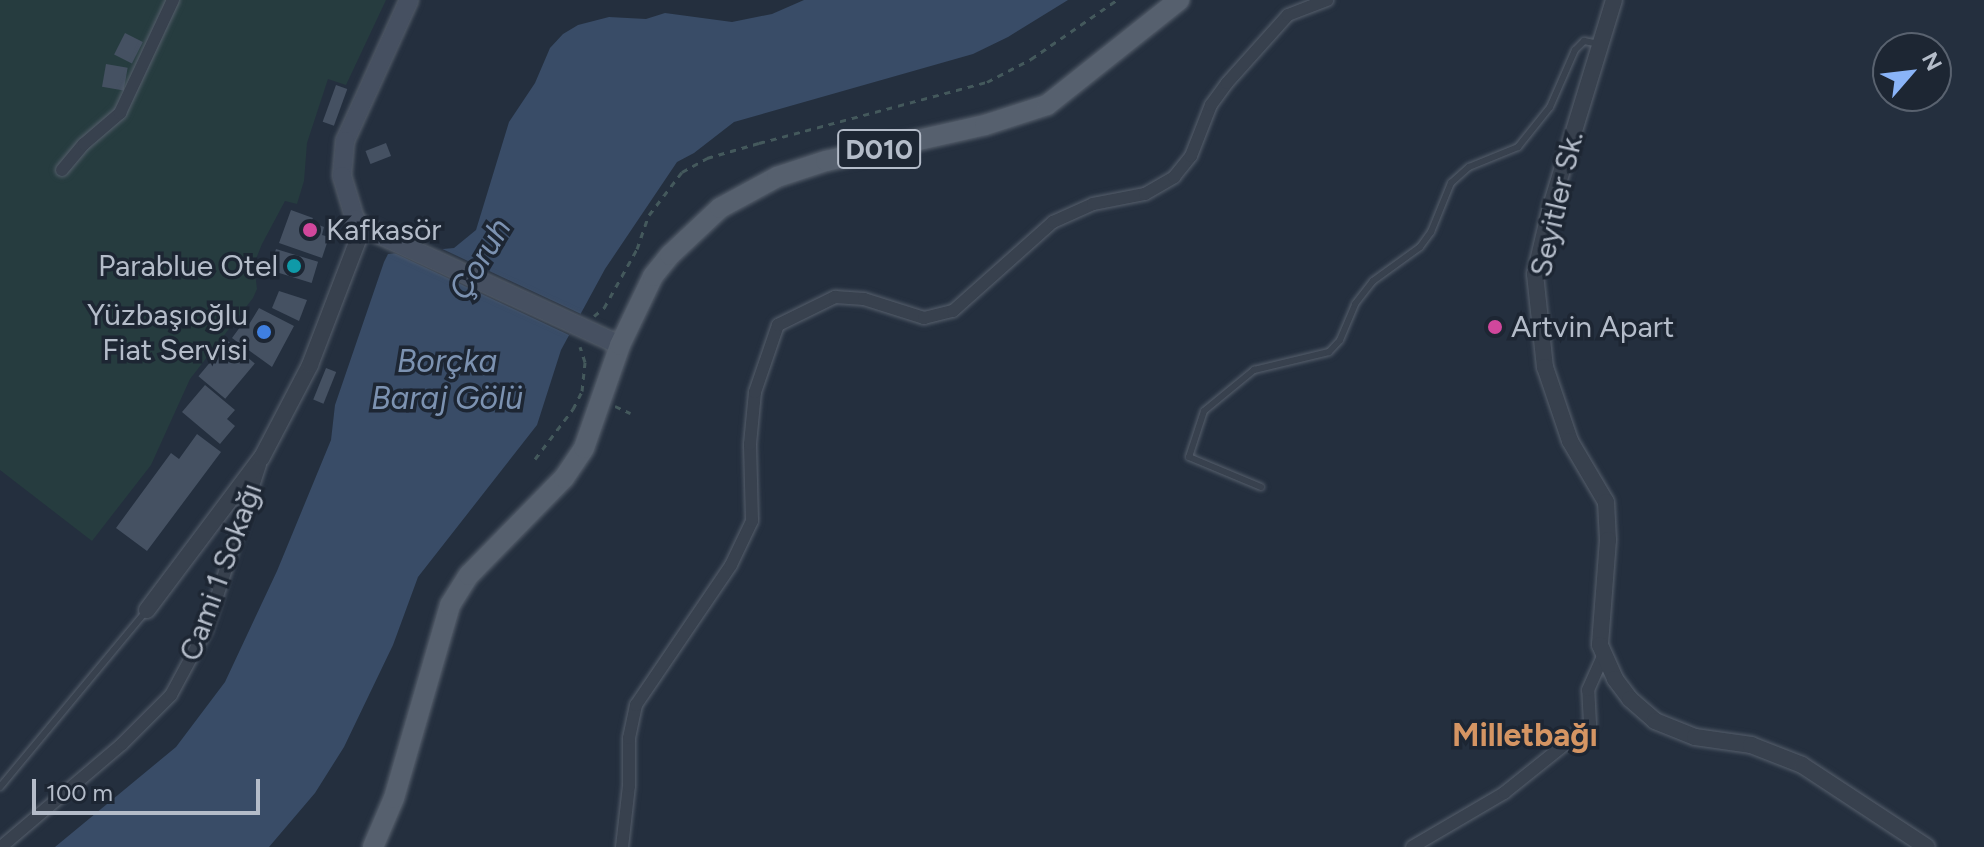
<!DOCTYPE html>
<meta charset="utf-8">
<style>
body{margin:0}
#map{position:relative;width:1984px;height:847px;overflow:hidden;background:#242f3e;font-family:Figtree,sans-serif}
div>[style]{position:absolute}
.green>*{inset:0;background:#263c3f}
.water>*{inset:0;background:#394c67}
.pier>*{inset:0;background:#242f3e}
.building>*{inset:0;background:#455162;transform-origin:0 0}
.path>*{height:3px;margin-top:-1.5px;transform-origin:0;background:repeating-linear-gradient(90deg,#44595c 0 6px,transparent 0 12px)}
.roads{filter:drop-shadow(0 0 2px #565f6c) drop-shadow(0 0 2px #565f6c)}
.service>*{height:6px;margin:-3px;padding:0 3px;transform-origin:3px;border-radius:3px;background:#38414e}
.minor>*{height:12px;margin:-6px;padding:0 6px;transform-origin:6px;border-radius:6px;background:#38414e}
.tertiary>*{height:16px;margin:-8px;padding:0 8px;transform-origin:8px;border-radius:8px;background:#38414e}
.secondary>*{height:18px;margin:-9px;padding:0 9px;transform-origin:9px;border-radius:9px;background:#465061}
.primary>*{height:20px;margin:-10px;padding:0 10px;transform-origin:10px;border-radius:10px;background:#56606e}
.dots>*{width:22px;height:22px;translate:-50% -50%;box-sizing:border-box;border:4px solid #1d2633;border-radius:50%}
span{translate:-50% -50%;white-space:nowrap;text-align:center;line-height:1.15;-webkit-text-stroke:7px #1d2633;paint-order:stroke}
.shield-label span{padding:2px 6px;background:#1d2633;border:2px solid;border-radius:6px;-webkit-text-stroke-width:0}
.shield-label{font-size:28px;color:#b4bcc9;font-weight:700}
.street-label{font-size:30px;color:#b4bcc9}
.poi-label{font-size:30px;color:#b4bcc9}
.left{translate:0 -50%;text-align:left}
.right{translate:-100% -50%;text-align:right}
.water-label{font-size:32px;color:#7c92b1;font-style:italic}
.neighbourhood-label{font-size:32px;color:#d59563;font-weight:700}
.north{position:absolute;left:1872px;top:32px;width:80px;height:80px;box-sizing:border-box;background:#1d2633;border:2px solid #59626f;border-radius:50%;rotate:62deg;font-size:22px;font-weight:700;line-height:32px;text-align:center;color:#b4bcc9}
.north::after{content:'';display:block;margin:auto;width:28px;height:36px;background:#8ab4f8;clip-path:polygon(50% 0,100% 100%,50% 72%,0 100%)}
.scale{position:absolute;left:32px;top:779px;width:228px;height:36px;box-sizing:border-box;border:4px solid #b4bcc9;border-top:0;padding-left:10px;font-size:24px;line-height:28px;white-space:nowrap;color:#b4bcc9;-webkit-text-stroke:6px #1d2633;paint-order:stroke}
</style>
<div id="map">
<div class="green">
<i style="clip-path:polygon(0 0,386px 0,346px 85px,328px 79px,307px 143px,304px 181px,297px 204px,285px 201px,262px 244px,254px 264px,257px 289px,253px 298px,190px 379px,151px 465px,92px 541px,0 470px)"></i>
</div>
<div class="water">
<i style="clip-path:polygon(804px 0,1068px 0,1008px 37px,973px 54px,734px 122px,694px 153px,677px 162px,605px 269px,561px 350px,537px 425px,418px 577px,393px 645px,344px 747px,315px 793px,269px 847px,55px 847px,176px 747px,225px 682px,277px 571px,331px 440px,335px 405px,384px 262px,388px 254px,454px 248px,476px 230px,509px 122px,535px 83px,550px 48px,563px 34px,578px 25px,609px 17px,646px 19px,665px 13px,732px 22px,772px 14px)"></i>
</div>
<div class="pier">
<i style="clip-path:polygon(436px 246px,581px 314px,569px 335px,388px 250px)"></i>
</div>
<div class="building">
<i style="left:125px;top:33px;width:20px;height:24px;rotate:27deg"></i>
<i style="left:106px;top:64px;width:22px;height:23px;rotate:10deg"></i>
<i style="left:336px;top:85px;width:12px;height:39px;rotate:20deg"></i>
<i style="left:386px;top:143px;width:14px;height:22px;rotate:69deg"></i>
<i style="clip-path:polygon(291px 210px,313px 218px,311px 222px,324px 227px,322px 235px,329px 237px,322px 258px,279px 243px)"></i>
<i style="left:276px;top:249px;width:44px;height:22px;rotate:17deg"></i>
<i style="clip-path:polygon(279px 291px,307px 300px,299px 321px,272px 308px)"></i>
<i style="clip-path:polygon(259px 308px,294px 326px,272px 367px,232px 338px,243px 323px,248px 326px)"></i>
<i style="left:228px;top:341px;width:35px;height:46px;rotate:40deg"></i>
<i style="left:326px;top:368px;width:11px;height:34px;rotate:22deg"></i>
<i style="clip-path:polygon(205px 385px,235px 410px,227px 419px,235px 426px,220px 444px,182px 412px)"></i>
<i style="clip-path:polygon(197px 434px,221px 452px,147px 551px,116px 528px,171px 453px,179px 459px)"></i>
</div>
<div class="path">
<i style="left:594px;top:316px;width:13px;rotate:-39deg"></i>
<i style="left:604px;top:308px;width:68px;rotate:-60.8deg"></i>
<i style="left:637px;top:249px;width:36px;rotate:-71deg"></i>
<i style="left:649px;top:215px;width:54px;rotate:-52.5deg"></i>
<i style="left:682px;top:172px;width:29px;rotate:-29deg"></i>
<i style="left:707px;top:158px;width:54px;rotate:-16.1deg"></i>
<i style="left:759px;top:143px;width:236px;rotate:-15deg"></i>
<i style="left:987px;top:82px;width:50px;rotate:-27.6deg"></i>
<i style="left:1031px;top:59px;width:104px;rotate:-34.5deg"></i>
<i style="left:615px;top:406px;width:17px;rotate:25deg"></i>
<i style="left:535px;top:459px;width:63px;rotate:-52.8deg"></i>
<i style="left:573px;top:409px;width:20px;rotate:-63deg"></i>
<i style="left:582px;top:391px;width:29px;rotate:-84deg"></i>
<i style="left:585px;top:362px;width:16px;rotate:-108deg"></i>
</div>
<div class="roads">
<div class="service">
<i style="left:1261px;top:487px;width:78px;rotate:-157.4deg"></i>
<i style="left:1189px;top:457px;width:48px;rotate:-71.9deg"></i>
<i style="left:1204px;top:411px;width:65px;rotate:-39.4deg"></i>
<i style="left:1254px;top:370px;width:77px;rotate:-13.5deg"></i>
<i style="left:1329px;top:352px;width:16px;rotate:-47deg"></i>
<i style="left:1340px;top:340px;width:39px;rotate:-67deg"></i>
<i style="left:1355px;top:304px;width:29px;rotate:-52deg"></i>
<i style="left:1373px;top:281px;width:58px;rotate:-35.9deg"></i>
<i style="left:1420px;top:247px;width:19px;rotate:-54deg"></i>
<i style="left:1431px;top:232px;width:53px;rotate:-67.8deg"></i>
<i style="left:1451px;top:183px;width:24px;rotate:-42deg"></i>
<i style="left:1469px;top:167px;width:53px;rotate:-22.2deg"></i>
<i style="left:1518px;top:147px;width:51px;rotate:-51.3deg"></i>
<i style="left:1550px;top:107px;width:62px;rotate:-66.3deg"></i>
<i style="left:1575px;top:50px;width:13px;rotate:-45deg"></i>
<i style="left:1584px;top:41px;width:15px;rotate:11deg"></i>
<i style="left:0;top:787px;width:229px;rotate:-50.3deg"></i>
</div>
<div class="minor">
<i style="left:62px;top:170px;width:34px;rotate:-50deg"></i>
<i style="left:84px;top:144px;width:48px;rotate:-40.7deg"></i>
<i style="left:120px;top:113px;width:125px;rotate:-64.9deg"></i>
<i style="left:1px;top:847px;width:159px;rotate:-40.4deg"></i>
<i style="left:122px;top:744px;width:69px;rotate:-45deg"></i>
<i style="left:171px;top:695px;width:74px;rotate:-61.7deg"></i>
<i style="left:206px;top:630px;width:174px;rotate:-71.9deg"></i>
<i style="left:622px;top:847px;width:61px;rotate:-83.5deg"></i>
<i style="left:629px;top:786px;width:48px;rotate:-90deg"></i>
<i style="left:629px;top:738px;width:34px;rotate:-78deg"></i>
<i style="left:636px;top:705px;width:169px;rotate:-55.8deg"></i>
<i style="left:731px;top:565px;width:49px;rotate:-64.5deg"></i>
<i style="left:752px;top:521px;width:77px;rotate:-91.5deg"></i>
<i style="left:750px;top:444px;width:52px;rotate:-84.5deg"></i>
<i style="left:755px;top:392px;width:71px;rotate:-71.1deg"></i>
<i style="left:778px;top:325px;width:64px;rotate:-26.2deg"></i>
<i style="left:835px;top:297px;width:29px;rotate:4deg"></i>
<i style="left:864px;top:299px;width:63px;rotate:17.6deg"></i>
<i style="left:924px;top:318px;width:30px;rotate:-14deg"></i>
<i style="left:953px;top:311px;width:134px;rotate:-41.7deg"></i>
<i style="left:1053px;top:222px;width:44px;rotate:-24.2deg"></i>
<i style="left:1093px;top:204px;width:53px;rotate:-10.9deg"></i>
<i style="left:1145px;top:194px;width:34px;rotate:-30deg"></i>
<i style="left:1174px;top:177px;width:27px;rotate:-51deg"></i>
<i style="left:1191px;top:156px;width:55px;rotate:-68.6deg"></i>
<i style="left:1211px;top:105px;width:27px;rotate:-54deg"></i>
<i style="left:1227px;top:83px;width:91px;rotate:-48.1deg"></i>
<i style="left:1288px;top:15px;width:42px;rotate:-21deg"></i>
<i style="left:1412px;top:847px;width:107px;rotate:-30.4deg"></i>
<i style="left:1504px;top:793px;width:110px;rotate:-38.7deg"></i>
<i style="left:1590px;top:724px;width:34px;rotate:-93deg"></i>
<i style="left:1588px;top:690px;width:39px;rotate:-66deg"></i>
</div>
<div class="tertiary">
<i style="left:1614px;top:0;width:215px;rotate:107deg"></i>
<i style="left:1551px;top:206px;width:70px;rotate:103.2deg"></i>
<i style="left:1535px;top:274px;width:94px;rotate:83.9deg"></i>
<i style="left:1545px;top:367px;width:78px;rotate:71.3deg"></i>
<i style="left:1570px;top:441px;width:71px;rotate:59.5deg"></i>
<i style="left:1606px;top:502px;width:38px;rotate:87deg"></i>
<i style="left:1608px;top:540px;width:105px;rotate:94.4deg"></i>
<i style="left:1600px;top:645px;width:37px;rotate:66deg"></i>
<i style="left:1615px;top:679px;width:25px;rotate:53deg"></i>
<i style="left:1630px;top:699px;width:33px;rotate:41deg"></i>
<i style="left:1655px;top:721px;width:43px;rotate:21.8deg"></i>
<i style="left:1695px;top:737px;width:57px;rotate:8.1deg"></i>
<i style="left:1751px;top:745px;width:55px;rotate:21.4deg"></i>
<i style="left:1802px;top:765px;width:149px;rotate:33.3deg"></i>
<i style="left:147px;top:610px;width:191px;rotate:-53.1deg"></i>
<i style="left:262px;top:457px;width:104px;rotate:-62.4deg"></i>
<i style="left:310px;top:365px;width:148px;rotate:-69deg"></i>
</div>
<div class="secondary">
<i style="left:409px;top:0;width:155px;rotate:114.4deg"></i>
<i style="left:345px;top:141px;width:35px;rotate:95deg"></i>
<i style="left:342px;top:176px;width:45px;rotate:73.2deg"></i>
<i style="left:355px;top:219px;width:11px;rotate:45deg"></i>
<i style="left:363px;top:227px;width:283px;rotate:24.7deg"></i>
</div>
<div class="primary">
<i style="left:373px;top:847px;width:53px;rotate:-66.8deg"></i>
<i style="left:394px;top:798px;width:201px;rotate:-73.8deg"></i>
<i style="left:450px;top:605px;width:36px;rotate:-58deg"></i>
<i style="left:469px;top:575px;width:136px;rotate:-45.6deg"></i>
<i style="left:564px;top:478px;width:36px;rotate:-56deg"></i>
<i style="left:584px;top:448px;width:109px;rotate:-70.7deg"></i>
<i style="left:620px;top:345px;width:76px;rotate:-64.4deg"></i>
<i style="left:653px;top:276px;width:27px;rotate:-51deg"></i>
<i style="left:670px;top:255px;width:69px;rotate:-43.2deg"></i>
<i style="left:720px;top:208px;width:65px;rotate:-28.5deg"></i>
<i style="left:777px;top:177px;width:52px;rotate:-18.1deg"></i>
<i style="left:826px;top:161px;width:163px;rotate:-12.8deg"></i>
<i style="left:985px;top:125px;width:65px;rotate:-17.9deg"></i>
<i style="left:1047px;top:105px;width:169px;rotate:-38.5deg"></i>
</div>
</div>
<div class="dots">
<i style="left:310px;top:230px;background:#d1479c"></i>
<i style="left:294px;top:266px;background:#0f9aa8"></i>
<i style="left:1495px;top:327px;background:#d1479c"></i>
<i style="left:264px;top:332px;background:#3f7fe0"></i>
</div>
<div class="shield-label">
<span style="left:879px;top:149px">D010</span>
</div>
<div class="street-label">
<span style="left:1557px;top:204px;rotate:-77deg">Seyitler Sk.</span>
<span style="left:221px;top:572px;rotate:-70deg">Cami 1 Sokağı</span>
</div>
<div class="poi-label">
<span class="left" style="left:326px;top:230px">Kafkasör</span>
<span class="right" style="left:278px;top:266px">Parablue Otel</span>
<span class="right" style="left:248px;top:332px">Yüzbaşıoğlu<br>Fiat Servisi</span>
<span class="left" style="left:1511px;top:327px">Artvin Apart</span>
</div>
<div class="water-label">
<span style="left:480px;top:259px;rotate:-59deg">Çoruh</span>
<span style="left:447px;top:380px">Borçka<br>Baraj Gölü</span>
</div>
<div class="neighbourhood-label">
<span style="left:1525px;top:735px">Milletbağı</span>
</div>
<div class="north">N</div>
<div class="scale">100 m</div>
</div>
